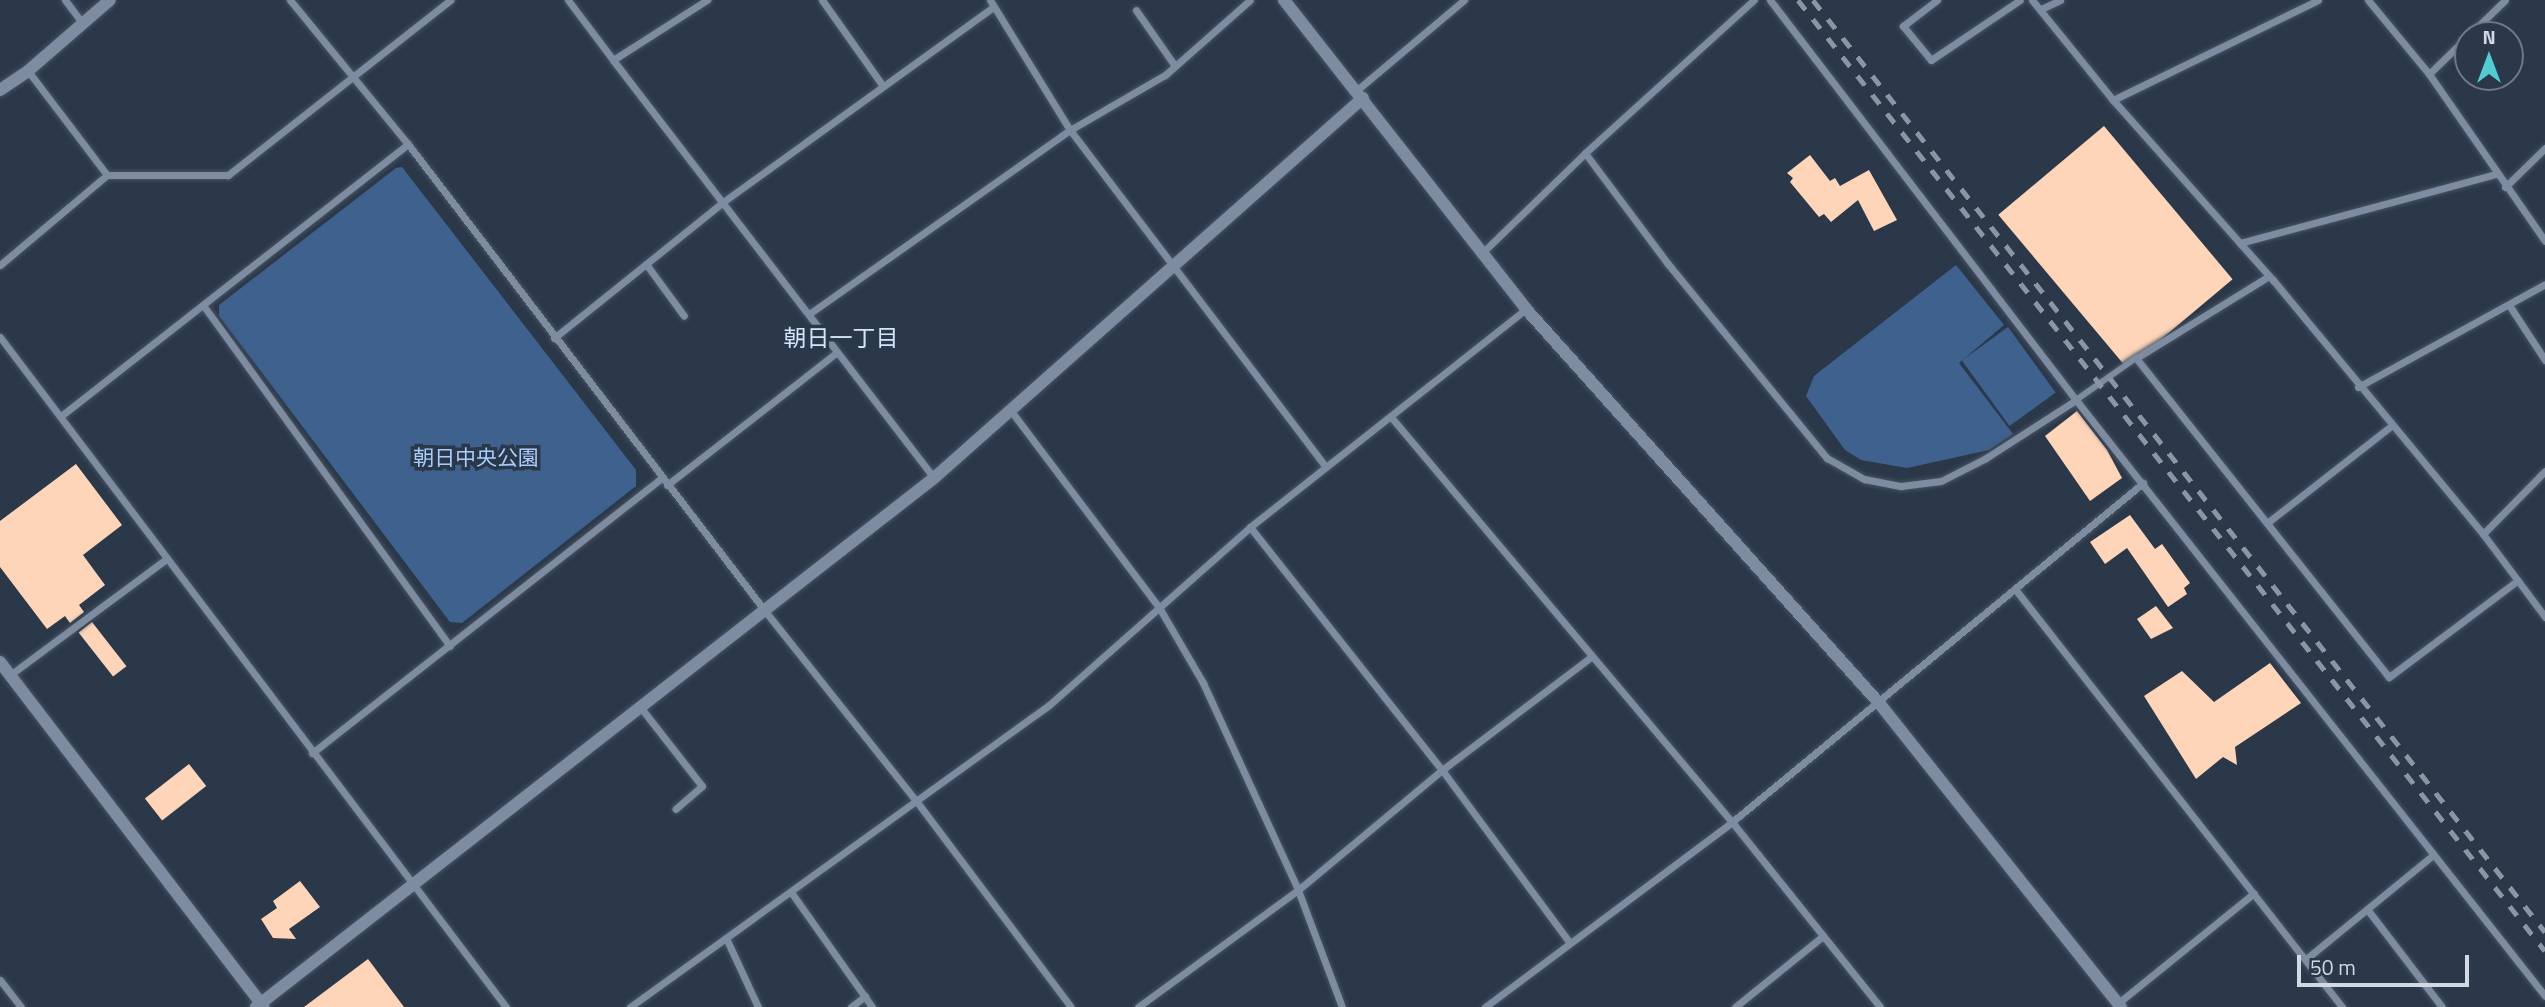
<!DOCTYPE html>
<meta charset="utf-8">
<style>
body{margin:0}
#map{position:relative;width:2545px;height:1007px;overflow:hidden;background:#2b384a;font-family:"Titillium Web","Noto Sans JP",sans-serif}
div>[style]{position:absolute}
.green>*{inset:0;background:#3f618d;transform-origin:0 0}
.building>*{inset:0;background:#fed5b8;transform-origin:0 0}
.roads{filter:drop-shadow(0 0 2px #485362) drop-shadow(0 0 2px #485362)}
.pedestrian>*{height:6px;margin:-3px;padding:0 3px;transform-origin:3px;border-radius:3px;background:#7d8ca1}
.minor>*{height:7px;margin:-3.5px;padding:0 3.5px;transform-origin:3.5px;border-radius:3.5px;background:#7d8ca1}
.tertiary>*{height:12px;margin:-6px;padding:0 6px;transform-origin:6px;border-radius:6px;background:#7d8ca1}
.rail>*{height:5px;margin-top:-2.5px;transform-origin:0;background:repeating-linear-gradient(90deg,#8b95a3 0 12px,transparent 0 24px)}
span{translate:-50% -50%;white-space:nowrap;text-align:center;line-height:1.15;-webkit-text-stroke:7px #2b384a;paint-order:stroke}
.park-label{font-size:21px;color:#a8ccfc}
.neighbourhood-label{font-size:23px;color:#d3e4fb}
.north{position:absolute;left:2454px;top:21px;width:70px;height:70px;box-sizing:border-box;background:#2b384a;border:2px solid #6d7888;border-radius:50%;rotate:0deg;font-size:19px;font-weight:700;line-height:28px;text-align:center;color:#d1d9e4}
.north::after{content:'';display:block;margin:auto;width:24px;height:32px;background:#52ccd0;clip-path:polygon(50% 0,100% 100%,50% 72%,0 100%)}
.scale{position:absolute;left:2297px;top:955px;width:172px;height:32px;box-sizing:border-box;border:4px solid #d1d9e4;border-top:0;padding-left:9px;font-size:21px;line-height:24px;white-space:nowrap;color:#d1d9e4;-webkit-text-stroke:5px #2b384a;paint-order:stroke}
</style>
<div id="map">
<div class="green">
<i style="clip-path:polygon(402px 167px,636px 470px,636px 486px,462px 623px,450px 622px,219px 316px,219px 305px,396px 168px)"></i>
<i style="clip-path:polygon(1956px 265px,2004px 325px,1959px 363px,2013px 434px,1989px 450px,1907px 468px,1861px 460px,1845px 450px,1806px 396px,1814px 376px)"></i>
<i style="left:2008px;top:327px;width:81px;height:57px;rotate:54deg"></i>
</div>
<div class="building">
<i style="left:2104px;top:126px;width:200px;height:138px;rotate:50deg"></i>
<i style="clip-path:polygon(1810px 155px,1830px 181px,1835px 178px,1840px 186px,1869px 170px,1897px 220px,1874px 231px,1858px 200px,1831px 222px,1824px 214px,1819px 217px,1790px 182px,1793px 178px,1787px 173px)"></i>
<i style="clip-path:polygon(2077px 411px,2107px 450px,2122px 478px,2090px 501px,2045px 436px)"></i>
<i style="clip-path:polygon(76px 464px,122px 525px,83px 555px,105px 585px,79px 605px,84px 612px,70px 623px,65px 616px,47px 629px,0 567px,0 521px)"></i>
<i style="clip-path:polygon(2130px 515px,2155px 549px,2162px 544px,2190px 583px,2184px 588px,2187px 594px,2168px 607px,2127px 548px,2105px 564px,2090px 542px)"></i>
<i style="clip-path:polygon(2156px 606px,2173px 628px,2151px 639px,2137px 619px)"></i>
<i style="left:92px;top:622px;width:56px;height:17px;rotate:52deg"></i>
<i style="clip-path:polygon(2270px 663px,2301px 703px,2235px 747px,2237px 765px,2223px 757px,2196px 779px,2144px 696px,2182px 671px,2214px 702px)"></i>
<i style="left:189px;top:764px;width:28px;height:56px;rotate:52deg"></i>
<i style="clip-path:polygon(300px 881px,320px 907px,289px 929px,296px 939px,273px 938px,261px 919px,277px 908px,273px 901px)"></i>
<i style="clip-path:polygon(368px 959px,404px 1007px,304px 1007px)"></i>
</div>
<div class="roads">
<div class="pedestrian">
<i style="left:2076px;top:400px;width:73px;rotate:-35deg"></i>
</div>
<div class="minor">
<i style="left:65px;top:0;width:30px;rotate:53deg"></i>
<i style="left:290px;top:0;width:186px;rotate:50.7deg"></i>
<i style="left:408px;top:144px;width:588px;rotate:52.6deg"></i>
<i style="left:765px;top:611px;width:244px;rotate:51.5deg"></i>
<i style="left:917px;top:802px;width:256px;rotate:53.1deg"></i>
<i style="left:568px;top:0;width:75px;rotate:53.1deg"></i>
<i style="left:613px;top:60px;width:112px;rotate:-32.6deg"></i>
<i style="left:822px;top:0;width:105px;rotate:54.7deg"></i>
<i style="left:990px;top:0;width:153px;rotate:58.4deg"></i>
<i style="left:1070px;top:130px;width:423px;rotate:52.8deg"></i>
<i style="left:1770px;top:0;width:504px;rotate:52.58deg"></i>
<i style="left:2076px;top:400px;width:758px;rotate:51.8deg"></i>
<i style="left:1937px;top:0;width:43px;rotate:142.6deg"></i>
<i style="left:1903px;top:26px;width:44px;rotate:50.5deg"></i>
<i style="left:1931px;top:60px;width:107px;rotate:-34deg"></i>
<i style="left:2032px;top:0;width:129px;rotate:51deg"></i>
<i style="left:2113px;top:100px;width:241px;rotate:48.4deg"></i>
<i style="left:2273px;top:280px;width:330px;rotate:50.4deg"></i>
<i style="left:2483px;top:534px;width:104px;rotate:53.2deg"></i>
<i style="left:2368px;top:0;width:96px;rotate:50.5deg"></i>
<i style="left:2429px;top:74px;width:203px;rotate:55.2deg"></i>
<i style="left:2041px;top:9px;width:21px;rotate:-25deg"></i>
<i style="left:1136px;top:10px;width:68px;rotate:55.1deg"></i>
<i style="left:2469px;top:35px;width:50px;rotate:-44.2deg"></i>
<i style="left:613px;top:60px;width:527px;rotate:52.48deg"></i>
<i style="left:2429px;top:74px;width:54px;rotate:-44.3deg"></i>
<i style="left:1357px;top:90px;width:140px;rotate:-40.1deg"></i>
<i style="left:2113px;top:100px;width:228px;rotate:-26deg"></i>
<i style="left:1585px;top:153px;width:139px;rotate:53.2deg"></i>
<i style="left:1668px;top:264px;width:251px;rotate:50.7deg"></i>
<i style="left:1827px;top:458px;width:43px;rotate:29.6deg"></i>
<i style="left:1864px;top:479px;width:38px;rotate:11deg"></i>
<i style="left:1901px;top:486px;width:40px;rotate:-7.1deg"></i>
<i style="left:1941px;top:481px;width:51px;rotate:-27.1deg"></i>
<i style="left:1986px;top:458px;width:107px;rotate:-32.8deg"></i>
<i style="left:107px;top:175px;width:121px"></i>
<i style="left:228px;top:175px;width:283px;rotate:-38.2deg"></i>
<i style="left:2505px;top:187px;width:56px;rotate:-44.3deg"></i>
<i style="left:2240px;top:243px;width:265px;rotate:-15.1deg"></i>
<i style="left:1483px;top:252px;width:142px;rotate:-44.1deg"></i>
<i style="left:1585px;top:153px;width:228px;rotate:-42.2deg"></i>
<i style="left:646px;top:264px;width:64px;rotate:53.8deg"></i>
<i style="left:0;top:265px;width:140px;rotate:-40.1deg"></i>
<i style="left:107px;top:175px;width:131px;rotate:-127.2deg"></i>
<i style="left:2269px;top:276px;width:156px;rotate:148.3deg"></i>
<i style="left:2136px;top:358px;width:407px;rotate:51.6deg"></i>
<i style="left:2389px;top:677px;width:161px;rotate:-36.9deg"></i>
<i style="left:203px;top:305px;width:421px;rotate:54.1deg"></i>
<i style="left:2509px;top:305px;width:66px;rotate:56.8deg"></i>
<i style="left:809px;top:314px;width:319px;rotate:-35.2deg"></i>
<i style="left:1070px;top:130px;width:110px;rotate:-30.1deg"></i>
<i style="left:1165px;top:75px;width:113px;rotate:-41.4deg"></i>
<i style="left:0;top:337px;width:840px;rotate:52.94deg"></i>
<i style="left:554px;top:338px;width:217px;rotate:-38.8deg"></i>
<i style="left:723px;top:202px;width:333px;rotate:-35.8deg"></i>
<i style="left:2358px;top:387px;width:213px;rotate:-28.8deg"></i>
<i style="left:1011px;top:411px;width:248px;rotate:53deg"></i>
<i style="left:1160px;top:609px;width:86px;rotate:59.8deg"></i>
<i style="left:1203px;top:683px;width:228px;rotate:65.3deg"></i>
<i style="left:1298px;top:890px;width:125px;rotate:69.4deg"></i>
<i style="left:61px;top:416px;width:441px;rotate:-38.1deg"></i>
<i style="left:1391px;top:417px;width:529px;rotate:49.9deg"></i>
<i style="left:1732px;top:822px;width:237px;rotate:51.3deg"></i>
<i style="left:667px;top:485px;width:214px;rotate:-38deg"></i>
<i style="left:2267px;top:523px;width:157px;rotate:-38deg"></i>
<i style="left:1250px;top:527px;width:310px;rotate:51.7deg"></i>
<i style="left:1442px;top:770px;width:215px;rotate:53.5deg"></i>
<i style="left:2483px;top:534px;width:88px;rotate:-45.5deg"></i>
<i style="left:2015px;top:589px;width:531px;rotate:51.96deg"></i>
<i style="left:10px;top:675px;width:194px;rotate:-36.6deg"></i>
<i style="left:641px;top:708px;width:99px;rotate:52deg"></i>
<i style="left:702px;top:786px;width:35px;rotate:139deg"></i>
<i style="left:312px;top:753px;width:445px;rotate:-38.2deg"></i>
<i style="left:791px;top:892px;width:141px;rotate:54.8deg"></i>
<i style="left:2367px;top:909px;width:123px;rotate:52.6deg"></i>
<i style="left:726px;top:938px;width:76px;rotate:65.1deg"></i>
<i style="left:2306px;top:959px;width:164px;rotate:-39.3deg"></i>
<i style="left:0;top:980px;width:34px;rotate:52deg"></i>
<i style="left:2117px;top:1004px;width:176px;rotate:-39deg"></i>
<i style="left:630px;top:1007px;width:516px;rotate:-35.78deg"></i>
<i style="left:1049px;top:705px;width:268px;rotate:-41.5deg"></i>
<i style="left:1250px;top:527px;width:352px;rotate:-38.3deg"></i>
<i style="left:851px;top:1007px;width:18px;rotate:-38deg"></i>
<i style="left:1138px;top:1007px;width:198px;rotate:-36.2deg"></i>
<i style="left:1298px;top:890px;width:187px;rotate:-39.8deg"></i>
<i style="left:1442px;top:770px;width:188px;rotate:-37.2deg"></i>
<i style="left:1485px;top:1007px;width:309px;rotate:-36.8deg"></i>
<i style="left:1732px;top:822px;width:533px;rotate:-39.52deg"></i>
<i style="left:1735px;top:1007px;width:113px;rotate:-38.9deg"></i>
</div>
<div class="tertiary">
<i style="left:1284px;top:0;width:392px;rotate:51.9deg"></i>
<i style="left:1526px;top:309px;width:529px;rotate:48.14deg"></i>
<i style="left:1879px;top:703px;width:389px;rotate:51.5deg"></i>
<i style="left:0;top:90px;width:34px;rotate:-34deg"></i>
<i style="left:28px;top:71px;width:108px;rotate:-40.9deg"></i>
<i style="left:0;top:662px;width:434px;rotate:52.6deg"></i>
<i style="left:256px;top:1007px;width:860px;rotate:-37.96deg"></i>
<i style="left:934px;top:478px;width:573px;rotate:-41.53deg"></i>
</div>
</div>
<div class="rail">
<i style="left:1798px;top:0;width:1209px;rotate:51.85deg"></i>
<i style="left:1813px;top:0;width:1185px;rotate:51.85deg"></i>
</div>
<div class="park-label">
<span style="left:476px;top:457px">朝日中央公園</span>
</div>
<div class="neighbourhood-label">
<span style="left:841px;top:338px">朝日一丁目</span>
</div>
<div class="north">N</div>
<div class="scale">50 m</div>
</div>
